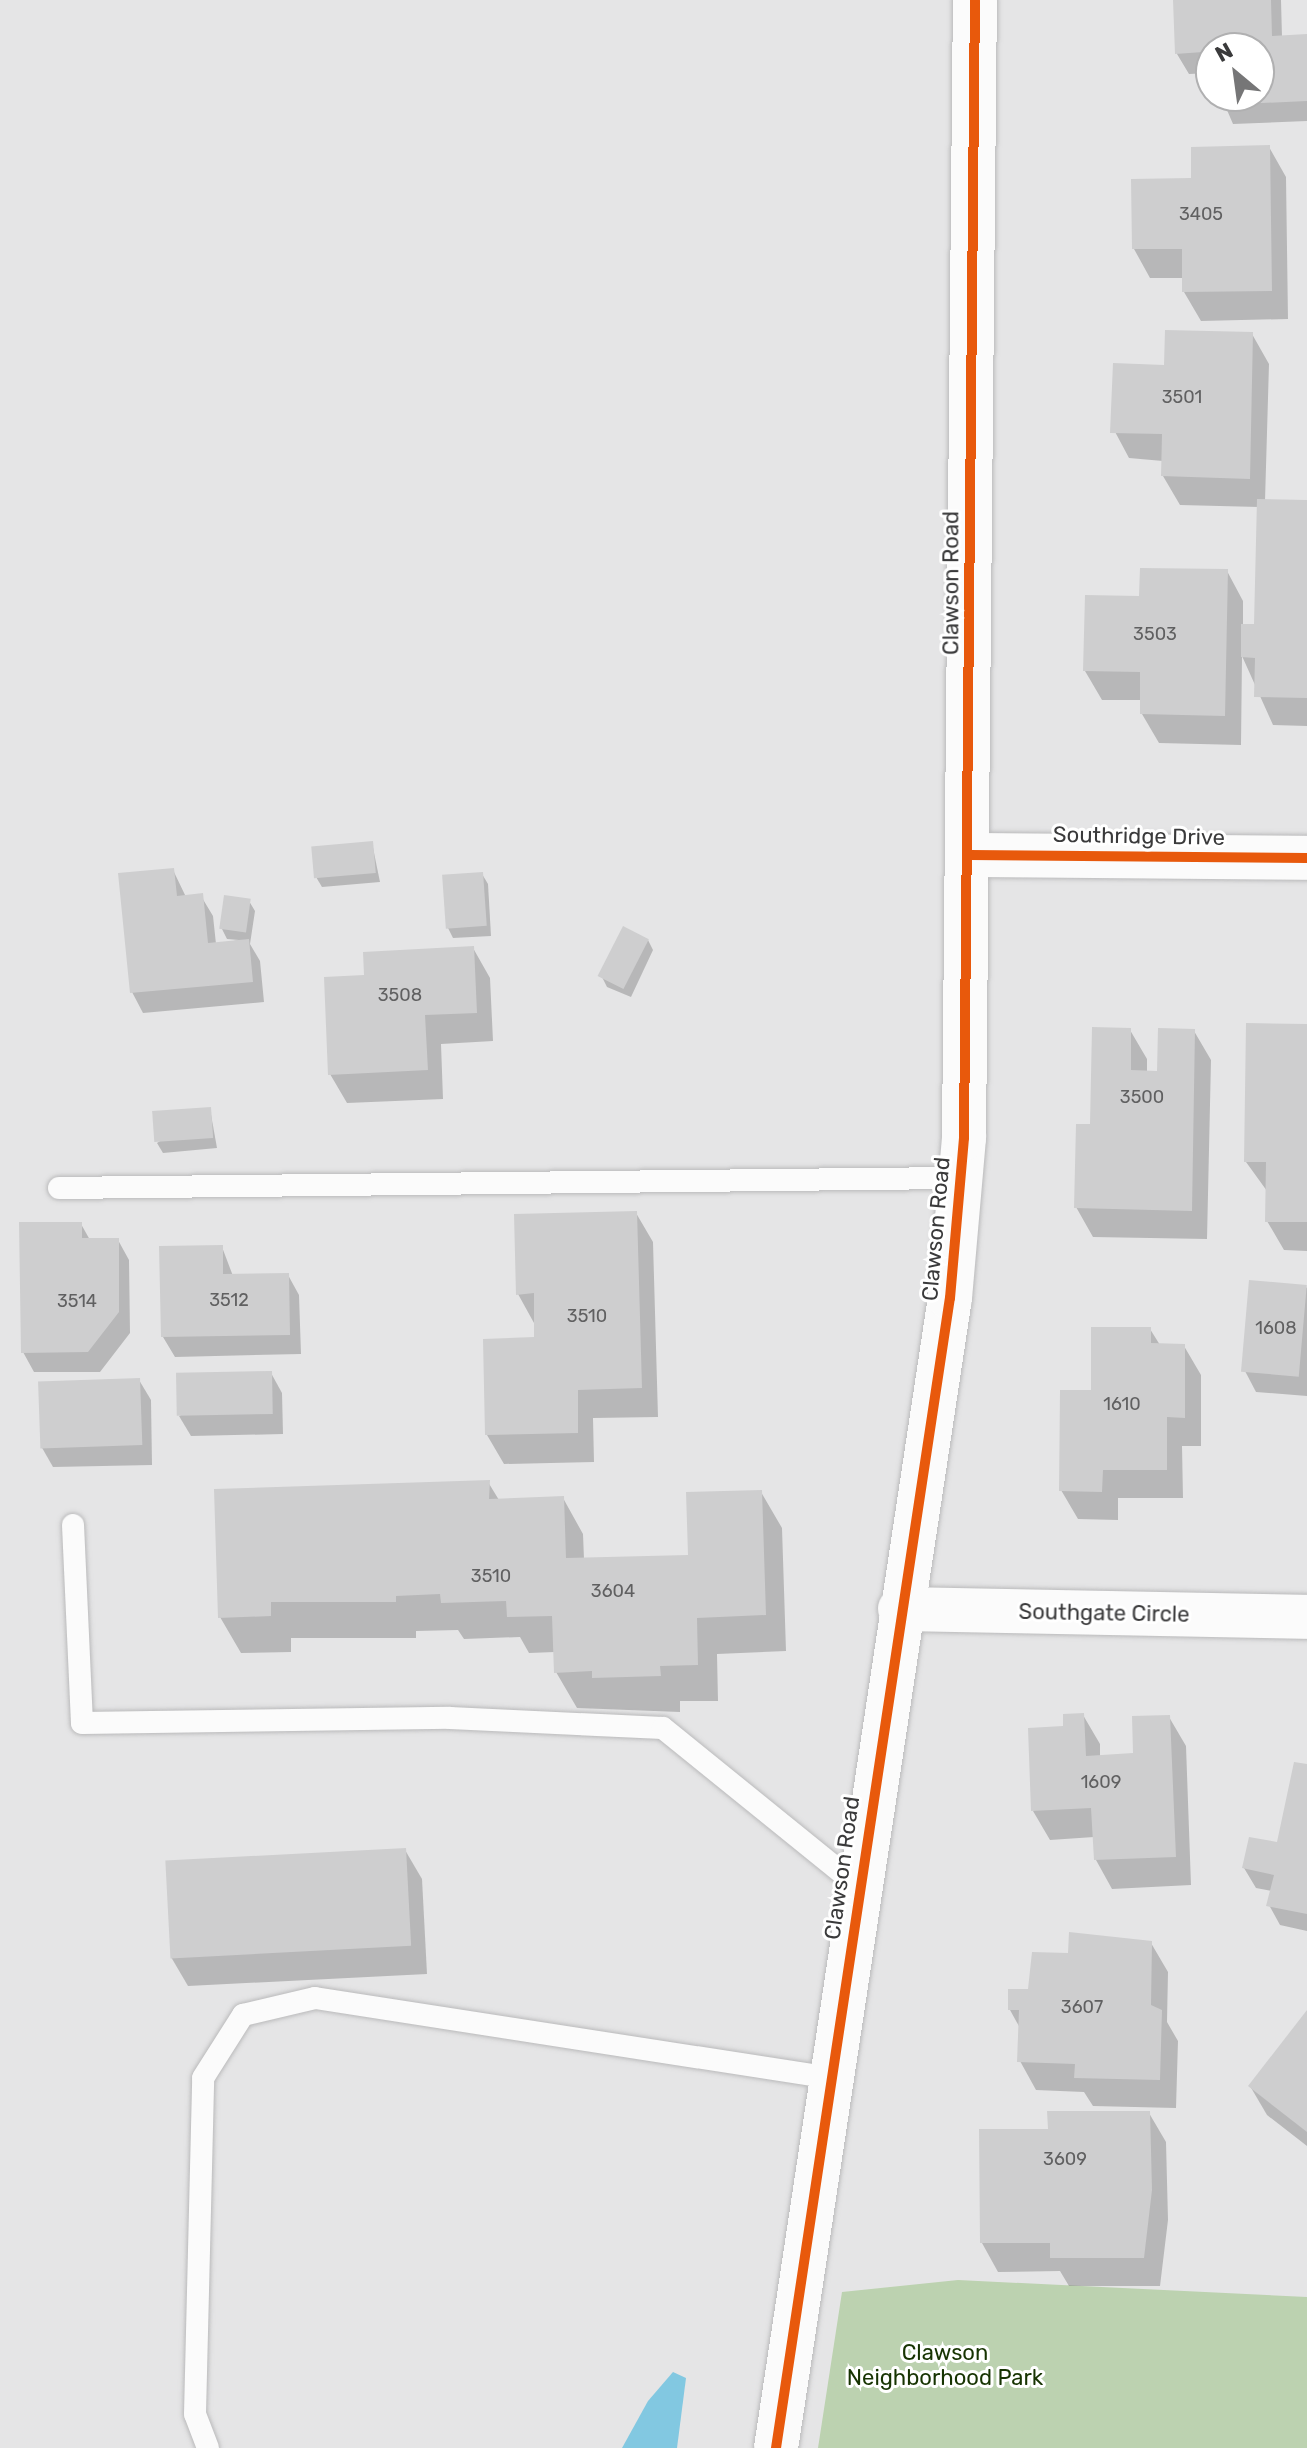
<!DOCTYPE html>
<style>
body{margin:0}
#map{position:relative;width:1307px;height:2448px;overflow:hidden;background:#e5e5e6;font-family:Rubik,sans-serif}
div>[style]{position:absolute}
.green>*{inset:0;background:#bcd2b0}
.water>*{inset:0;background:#82c8e1}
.shadow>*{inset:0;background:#0003}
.building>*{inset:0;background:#cececf;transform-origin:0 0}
.roads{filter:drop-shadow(0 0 2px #bababb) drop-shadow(0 0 2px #bababb)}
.service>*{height:22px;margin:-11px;padding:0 11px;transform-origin:11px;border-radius:11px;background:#fbfbfb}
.minor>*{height:44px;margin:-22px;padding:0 22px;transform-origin:22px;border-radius:22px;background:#fbfbfb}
.tertiary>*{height:44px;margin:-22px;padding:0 22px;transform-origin:22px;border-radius:22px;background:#fbfbfb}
.cycleway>*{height:10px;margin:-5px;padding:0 5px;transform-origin:5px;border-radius:5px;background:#e8590c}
span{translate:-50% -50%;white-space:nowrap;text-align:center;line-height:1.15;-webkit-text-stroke:6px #fff;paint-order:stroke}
.number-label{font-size:18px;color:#606061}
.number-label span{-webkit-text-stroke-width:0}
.street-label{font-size:22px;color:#3a3a3b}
.park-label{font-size:22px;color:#173402}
.north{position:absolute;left:1195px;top:32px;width:80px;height:80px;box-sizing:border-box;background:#fff;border:2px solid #b0b0b1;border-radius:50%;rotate:331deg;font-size:22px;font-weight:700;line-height:32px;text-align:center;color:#3a3a3b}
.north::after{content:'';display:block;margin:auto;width:28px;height:36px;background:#767677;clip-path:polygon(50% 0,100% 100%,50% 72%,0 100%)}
</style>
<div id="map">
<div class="green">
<i style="clip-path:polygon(958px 2280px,1307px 2297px,1307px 2448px,818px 2448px,842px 2292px)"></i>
</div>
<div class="water">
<i style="clip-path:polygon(673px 2372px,686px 2378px,677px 2448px,622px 2448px,648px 2401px)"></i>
</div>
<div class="shadow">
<i style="clip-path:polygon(1175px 0,1281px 0,1282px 37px,1307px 37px,1307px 121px,1233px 124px,1221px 96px,1259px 96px,1259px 48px,1211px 48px,1211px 73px,1189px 74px,1177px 54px)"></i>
<i style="clip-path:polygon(1269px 147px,1286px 177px,1288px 319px,1201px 321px,1184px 292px,1184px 278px,1150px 278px,1134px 249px,1194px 180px)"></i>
<i style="clip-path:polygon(1252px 334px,1269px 364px,1265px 501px,1307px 502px,1307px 726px,1273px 725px,1242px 656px,1241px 745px,1159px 743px,1142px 714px,1142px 700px,1102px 700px,1085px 671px,1141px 598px,1227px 571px,1243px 601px,1243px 626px,1256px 626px,1259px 507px,1180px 505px,1163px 476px,1163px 461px,1129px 458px,1113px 428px,1166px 367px)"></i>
<i style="clip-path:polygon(372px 843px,380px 882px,322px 887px,316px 877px)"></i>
<i style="clip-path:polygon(173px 870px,186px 897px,201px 896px,213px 916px,216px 944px,239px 940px,227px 939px,222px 929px,249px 901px,255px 911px,250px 944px,260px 961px,264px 1002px,143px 1013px,132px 992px)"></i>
<i style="clip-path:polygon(482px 874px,488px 884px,491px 936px,453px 938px,448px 928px)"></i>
<i style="clip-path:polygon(648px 940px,653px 950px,631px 997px,607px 987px,602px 977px)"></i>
<i style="clip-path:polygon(473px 948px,490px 978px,493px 1041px,441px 1044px,443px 1099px,347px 1103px,330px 1074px,366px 977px)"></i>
<i style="clip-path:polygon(1307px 1026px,1307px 1251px,1284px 1250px,1267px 1221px,1267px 1191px,1246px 1162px)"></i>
<i style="clip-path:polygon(1130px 1030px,1147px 1059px,1147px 1072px,1159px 1073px,1194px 1031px,1211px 1060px,1207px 1239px,1093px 1237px,1076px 1207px)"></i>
<i style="clip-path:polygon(210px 1109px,217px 1148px,163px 1153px,157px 1143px)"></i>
<i style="clip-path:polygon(636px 1213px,653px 1242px,658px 1417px,593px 1418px,594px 1462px,504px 1464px,487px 1435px,536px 1339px,534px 1323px,518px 1294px)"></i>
<i style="clip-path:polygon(81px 1224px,90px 1240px,118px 1240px,129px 1260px,130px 1333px,100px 1372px,34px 1372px,23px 1352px)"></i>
<i style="clip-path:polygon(222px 1247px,233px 1276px,288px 1275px,299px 1295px,301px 1354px,175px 1357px,163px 1337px)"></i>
<i style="clip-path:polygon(1307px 1287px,1307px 1396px,1256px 1392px,1245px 1371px)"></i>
<i style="clip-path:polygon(1150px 1329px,1160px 1345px,1184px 1346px,1201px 1375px,1201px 1446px,1182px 1446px,1183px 1498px,1118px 1498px,1118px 1520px,1078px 1519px,1061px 1490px)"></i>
<i style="clip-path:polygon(271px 1373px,282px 1393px,283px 1434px,191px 1436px,179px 1416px)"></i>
<i style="clip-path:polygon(139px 1380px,151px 1400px,152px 1465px,53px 1467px,41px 1446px)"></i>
<i style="clip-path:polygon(488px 1482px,499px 1500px,563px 1498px,583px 1534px,584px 1559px,690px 1557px,761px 1492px,782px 1528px,786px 1651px,717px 1654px,718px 1701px,680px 1701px,680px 1712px,577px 1708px,556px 1672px,555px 1652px,529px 1653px,520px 1637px,464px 1639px,458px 1630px,416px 1631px,416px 1638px,291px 1638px,291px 1652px,241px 1653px,220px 1617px)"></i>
<i style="clip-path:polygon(1083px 1715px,1100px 1744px,1100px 1757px,1135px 1755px,1169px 1717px,1186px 1746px,1191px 1885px,1112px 1889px,1096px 1860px,1094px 1837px,1050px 1840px,1033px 1811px)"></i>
<i style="clip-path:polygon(1307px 1767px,1307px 1931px,1280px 1925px,1269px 1905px,1272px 1891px,1256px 1888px,1244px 1868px,1279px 1845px)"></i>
<i style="clip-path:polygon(405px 1850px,422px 1879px,427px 1974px,188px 1986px,171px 1957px)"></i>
<i style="clip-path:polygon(1151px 1943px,1168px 1972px,1167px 2022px,1178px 2041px,1176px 2108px,1093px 2106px,1084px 2092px,1036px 2090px,1020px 2061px,1020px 2028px,1010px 2010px,1030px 1991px)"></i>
<i style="clip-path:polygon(1307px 2013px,1307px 2146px,1267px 2115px,1250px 2086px)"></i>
<i style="clip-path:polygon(1149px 2113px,1166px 2142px,1168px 2220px,1160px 2286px,1069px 2286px,1060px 2271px,998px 2272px,982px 2243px,1050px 2131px)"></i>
</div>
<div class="building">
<i style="clip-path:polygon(1173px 0,1271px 0,1272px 36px,1307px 34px,1307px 101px,1220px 105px,1219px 96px,1259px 96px,1259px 48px,1175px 54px)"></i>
<i style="clip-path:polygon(1270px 145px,1272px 291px,1182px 292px,1182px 249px,1132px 249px,1131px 179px,1191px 178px,1191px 147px)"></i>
<i style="clip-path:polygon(1165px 330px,1253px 332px,1250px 479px,1161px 476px,1162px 434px,1110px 433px,1113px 363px,1164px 365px)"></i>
<i style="clip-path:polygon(1257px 499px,1307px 500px,1307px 698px,1254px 697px,1255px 658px,1241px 657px,1241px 624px,1254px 624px)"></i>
<i style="clip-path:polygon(1140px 568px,1228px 569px,1225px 716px,1140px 714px,1140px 672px,1083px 671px,1085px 595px,1139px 596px)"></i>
<i style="left:373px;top:841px;width:32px;height:62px;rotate:85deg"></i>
<i style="clip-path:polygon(174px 868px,177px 896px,203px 893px,208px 943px,249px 939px,253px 982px,130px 993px,118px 873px)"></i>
<i style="left:483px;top:872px;width:54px;height:41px;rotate:86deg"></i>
<i style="left:224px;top:895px;width:27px;height:34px;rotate:8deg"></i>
<i style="left:623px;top:926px;width:29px;height:56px;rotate:27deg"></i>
<i style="clip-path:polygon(474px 946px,477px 1013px,425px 1015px,428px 1070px,328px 1075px,324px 977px,364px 975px,363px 952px)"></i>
<i style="clip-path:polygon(1246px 1023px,1307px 1024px,1307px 1222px,1265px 1222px,1266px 1162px,1244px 1162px)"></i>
<i style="clip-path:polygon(1092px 1027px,1131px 1028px,1131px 1070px,1157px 1071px,1158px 1028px,1195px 1029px,1192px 1211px,1074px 1208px,1076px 1124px,1090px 1124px)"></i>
<i style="left:211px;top:1107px;width:31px;height:59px;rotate:86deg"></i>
<i style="clip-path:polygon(637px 1211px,642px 1388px,578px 1390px,578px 1433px,485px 1435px,483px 1339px,534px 1337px,534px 1293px,516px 1295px,514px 1214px)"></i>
<i style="clip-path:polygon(19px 1222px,82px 1222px,82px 1238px,119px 1238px,119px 1312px,88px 1352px,21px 1353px)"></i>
<i style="clip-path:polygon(223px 1245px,223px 1274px,289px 1273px,290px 1335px,161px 1337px,159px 1246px)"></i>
<i style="left:1249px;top:1280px;width:58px;height:92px;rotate:5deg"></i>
<i style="clip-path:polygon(1091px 1327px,1151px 1327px,1151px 1343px,1185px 1344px,1185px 1418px,1167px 1417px,1167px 1470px,1103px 1470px,1102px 1492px,1059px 1491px,1060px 1390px,1091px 1390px)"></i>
<i style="left:272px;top:1371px;width:43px;height:96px;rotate:89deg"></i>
<i style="left:140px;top:1378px;width:67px;height:102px;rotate:88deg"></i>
<i style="clip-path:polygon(490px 1480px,489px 1499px,564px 1496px,566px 1558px,688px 1555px,686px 1492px,762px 1490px,766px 1615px,697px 1618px,698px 1665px,660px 1666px,661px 1676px,592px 1678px,592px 1671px,554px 1673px,552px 1616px,507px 1617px,506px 1601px,441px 1603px,440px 1594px,396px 1596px,396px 1602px,271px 1602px,271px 1616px,218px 1618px,214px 1489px)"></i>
<i style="clip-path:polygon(1084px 1713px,1086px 1756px,1133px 1753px,1132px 1716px,1170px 1715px,1176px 1857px,1094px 1860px,1091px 1808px,1031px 1811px,1028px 1728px,1063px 1726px,1063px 1714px)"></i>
<i style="clip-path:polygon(1294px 1762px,1307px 1764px,1307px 1914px,1266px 1906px,1274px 1875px,1242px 1868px,1249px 1837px,1277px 1842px)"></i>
<i style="left:406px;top:1848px;width:98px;height:241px;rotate:87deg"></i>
<i style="clip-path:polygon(1069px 1932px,1152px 1941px,1151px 2005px,1162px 2010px,1160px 2080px,1074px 2078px,1075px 2064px,1017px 2062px,1019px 2010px,1008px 2010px,1008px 1989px,1028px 1989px,1032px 1952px,1068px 1953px)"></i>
<i style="clip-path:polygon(1307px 2010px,1307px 2132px,1248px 2086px)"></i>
<i style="clip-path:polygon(1047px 2111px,1150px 2111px,1152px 2190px,1144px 2258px,1050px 2258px,1050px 2243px,980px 2243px,979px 2129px,1048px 2129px)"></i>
</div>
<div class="roads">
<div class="service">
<i style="left:59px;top:1188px;width:902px;rotate:-0.64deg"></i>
<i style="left:73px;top:1525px;width:198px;rotate:87.4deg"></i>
<i style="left:82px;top:1723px;width:368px;rotate:-0.8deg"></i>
<i style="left:450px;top:1718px;width:213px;rotate:2.7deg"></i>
<i style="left:663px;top:1728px;width:252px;rotate:39deg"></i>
<i style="left:208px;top:2448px;width:36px;rotate:-111deg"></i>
<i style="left:195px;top:2414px;width:336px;rotate:-88.6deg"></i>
<i style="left:203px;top:2078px;width:75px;rotate:-57.6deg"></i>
<i style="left:243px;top:2015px;width:74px;rotate:-13.3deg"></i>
<i style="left:315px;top:1998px;width:522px;rotate:8.81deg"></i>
</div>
<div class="minor">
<i style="left:900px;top:1609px;width:407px;rotate:1.1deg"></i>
</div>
<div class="tertiary">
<i style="left:970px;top:855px;width:337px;rotate:0.5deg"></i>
<i style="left:776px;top:2448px;width:1163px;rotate:-81.4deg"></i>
<i style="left:950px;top:1298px;width:161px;rotate:-85deg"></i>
<i style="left:964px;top:1138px;width:1138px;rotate:-89.45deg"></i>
</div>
</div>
<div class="cycleway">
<i style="left:970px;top:855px;width:337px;rotate:0.5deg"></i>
<i style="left:776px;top:2448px;width:1163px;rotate:-81.4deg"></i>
<i style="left:950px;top:1298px;width:161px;rotate:-85deg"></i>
<i style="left:964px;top:1138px;width:1138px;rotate:-89.45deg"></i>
</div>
<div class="number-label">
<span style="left:1201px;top:214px">3405</span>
<span style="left:1182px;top:397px">3501</span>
<span style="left:1155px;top:634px">3503</span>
<span style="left:400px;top:995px">3508</span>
<span style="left:1142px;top:1097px">3500</span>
<span style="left:229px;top:1300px">3512</span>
<span style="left:77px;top:1301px">3514</span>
<span style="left:587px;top:1316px">3510</span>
<span style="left:1276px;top:1328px">1608</span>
<span style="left:1122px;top:1404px">1610</span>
<span style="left:491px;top:1576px">3510</span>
<span style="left:613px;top:1591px">3604</span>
<span style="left:1101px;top:1782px">1609</span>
<span style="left:1082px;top:2007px">3607</span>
<span style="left:1065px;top:2159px">3609</span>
</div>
<div class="street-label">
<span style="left:951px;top:583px;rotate:-90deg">Clawson Road</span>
<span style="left:1139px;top:836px;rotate:1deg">Southridge Drive</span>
<span style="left:936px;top:1229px;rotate:-85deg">Clawson Road</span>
<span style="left:1104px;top:1613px;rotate:1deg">Southgate Circle</span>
<span style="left:842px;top:1868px;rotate:-82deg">Clawson Road</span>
</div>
<div class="park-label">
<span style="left:945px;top:2365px">Clawson<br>Neighborhood Park</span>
</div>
<div class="north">N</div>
</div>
